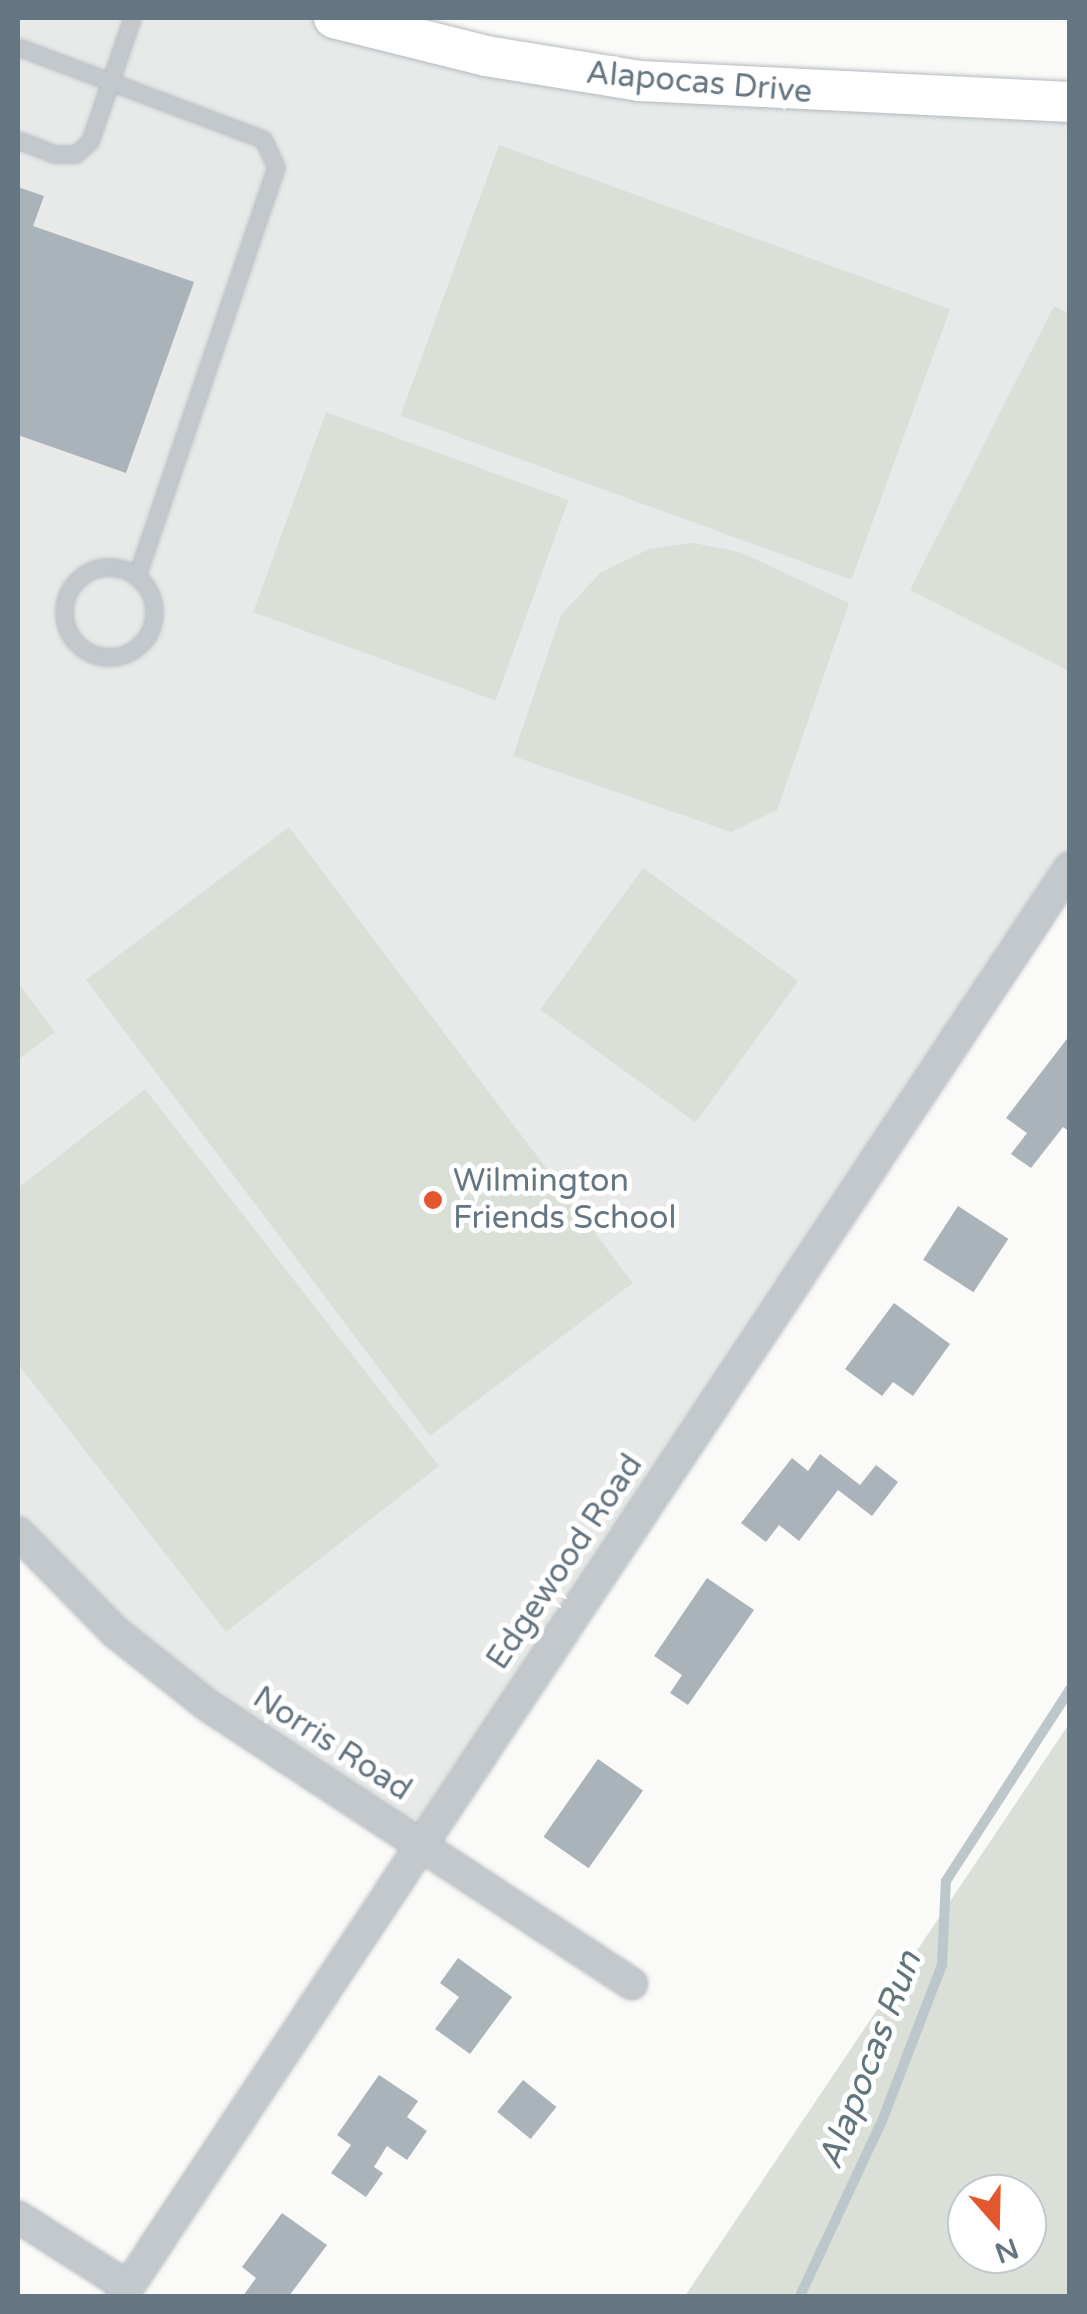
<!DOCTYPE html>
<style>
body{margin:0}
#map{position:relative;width:1087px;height:2314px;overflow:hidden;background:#fafaf8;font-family:"Varela Round",sans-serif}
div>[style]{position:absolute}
.built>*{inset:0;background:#e8e9e9}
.green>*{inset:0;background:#dadfd7;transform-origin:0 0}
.stream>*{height:10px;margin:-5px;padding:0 5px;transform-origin:5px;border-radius:5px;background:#bbc7cb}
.building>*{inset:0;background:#aab3b9;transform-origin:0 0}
.roads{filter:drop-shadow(0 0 2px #b3babf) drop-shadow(0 0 2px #b3babf)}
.lane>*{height:15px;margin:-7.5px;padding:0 7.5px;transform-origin:7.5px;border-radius:7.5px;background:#c3c8cc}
.lane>.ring{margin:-7.5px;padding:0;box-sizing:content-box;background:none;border:15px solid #c3c8cc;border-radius:50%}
.street>*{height:30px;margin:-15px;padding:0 15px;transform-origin:15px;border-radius:15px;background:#c3c8cc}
.secondary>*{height:40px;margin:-20px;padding:0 20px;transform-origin:20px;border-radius:20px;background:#fff}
.dots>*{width:28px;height:28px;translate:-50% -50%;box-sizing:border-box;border:5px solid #fff;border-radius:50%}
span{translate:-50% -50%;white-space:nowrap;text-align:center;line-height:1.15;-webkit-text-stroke:10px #fff;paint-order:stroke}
.street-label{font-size:32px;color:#657683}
.poi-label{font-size:32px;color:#657683}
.left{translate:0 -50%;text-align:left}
.water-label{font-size:35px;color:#60757c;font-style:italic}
.frame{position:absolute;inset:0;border:20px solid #657683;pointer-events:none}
.north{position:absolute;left:947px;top:2174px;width:100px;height:100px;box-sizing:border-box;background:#fff;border:2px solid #c1c8cd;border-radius:50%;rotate:160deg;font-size:28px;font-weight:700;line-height:40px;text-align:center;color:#657683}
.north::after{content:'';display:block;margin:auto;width:35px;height:45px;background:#e4572e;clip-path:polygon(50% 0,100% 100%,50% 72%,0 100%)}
</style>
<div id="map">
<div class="built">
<i style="clip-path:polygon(18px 18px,334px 18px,486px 56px,1069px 102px,1069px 868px,420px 1844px,272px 1746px,18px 1533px)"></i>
</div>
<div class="green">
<i style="left:499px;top:145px;width:480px;height:288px;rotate:20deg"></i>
<i style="clip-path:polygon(1054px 306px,1070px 314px,1069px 671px,910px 590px)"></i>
<i style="left:326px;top:412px;width:258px;height:213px;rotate:20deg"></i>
<i style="clip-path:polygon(693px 543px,740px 552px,849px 603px,777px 810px,731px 832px,513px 756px,561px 615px,600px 573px,649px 549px)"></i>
<i style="left:289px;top:827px;width:571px;height:254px;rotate:53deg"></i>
<i style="left:643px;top:868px;width:192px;height:175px;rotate:36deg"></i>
<i style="clip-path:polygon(18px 983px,55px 1032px,18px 1060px)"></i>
<i style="clip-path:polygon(145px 1089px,439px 1466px,226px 1632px,18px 1364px,18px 1188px)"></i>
<i style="clip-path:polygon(evenodd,1069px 1724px,1069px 2296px,685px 2296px,1069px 1724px,967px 2194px,1027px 2194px,1027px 2254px,967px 2254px,967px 2194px)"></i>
</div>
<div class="stream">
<i style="left:800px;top:2296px;width:193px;rotate:-64.9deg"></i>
<i style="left:882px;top:2121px;width:167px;rotate:-69deg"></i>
<i style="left:942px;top:1965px;width:84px;rotate:-87.3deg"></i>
<i style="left:946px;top:1881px;width:229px;rotate:-57.1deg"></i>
</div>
<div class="building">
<i style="clip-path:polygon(18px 187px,44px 196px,33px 226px,194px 282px,126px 473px,18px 435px)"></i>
<i style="clip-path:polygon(1070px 1035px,1070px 1132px,1063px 1127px,1031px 1168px,1011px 1154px,1027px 1133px,1006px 1118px)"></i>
<i style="left:958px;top:1206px;width:60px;height:64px;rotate:33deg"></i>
<i style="clip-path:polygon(894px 1303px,950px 1344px,913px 1396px,893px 1382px,882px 1396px,845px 1369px)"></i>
<i style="clip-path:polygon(820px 1454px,860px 1485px,876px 1465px,898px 1482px,872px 1516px,838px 1490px,799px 1541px,779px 1525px,766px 1542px,741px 1523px,792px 1458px,808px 1471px)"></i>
<i style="clip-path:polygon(707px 1578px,754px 1610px,688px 1705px,670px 1693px,682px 1675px,654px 1656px)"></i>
<i style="left:598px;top:1759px;width:55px;height:95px;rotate:35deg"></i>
<i style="clip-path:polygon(458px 1958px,512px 1997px,470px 2054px,435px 2029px,459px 1997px,440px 1983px)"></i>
<i style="clip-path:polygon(379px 2075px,418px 2101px,407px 2117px,427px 2131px,407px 2160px,387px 2146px,374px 2167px,383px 2173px,366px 2197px,331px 2173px,351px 2145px,337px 2135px)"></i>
<i style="left:523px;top:2080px;width:43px;height:41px;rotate:39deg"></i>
<i style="clip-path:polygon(282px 2213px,327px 2245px,289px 2296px,243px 2296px,256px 2278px,242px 2267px)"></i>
</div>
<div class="roads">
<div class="lane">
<i style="left:18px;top:47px;width:262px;rotate:20.6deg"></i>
<i style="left:263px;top:139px;width:31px;rotate:65deg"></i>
<i style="left:276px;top:167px;width:432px;rotate:108.8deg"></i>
<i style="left:18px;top:140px;width:39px;rotate:21deg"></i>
<i style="left:54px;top:154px;width:22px"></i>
<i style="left:76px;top:154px;width:19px;rotate:-43deg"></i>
<i style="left:90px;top:141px;width:130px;rotate:-71.1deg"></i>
<i class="ring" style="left:64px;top:567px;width:75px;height:75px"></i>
</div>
<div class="street">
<i style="left:18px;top:1533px;width:139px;rotate:45.6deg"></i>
<i style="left:115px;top:1632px;width:117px;rotate:38.4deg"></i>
<i style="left:207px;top:1705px;width:508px;rotate:33.28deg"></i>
<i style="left:18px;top:2217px;width:130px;rotate:32.5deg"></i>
<i style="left:122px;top:2296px;width:1714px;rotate:-56.42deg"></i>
</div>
<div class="secondary">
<i style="left:334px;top:18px;width:157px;rotate:14deg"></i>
<i style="left:486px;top:56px;width:156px;rotate:9.2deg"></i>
<i style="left:640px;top:81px;width:431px;rotate:2.8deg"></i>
</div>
</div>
<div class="dots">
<i style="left:433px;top:1200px;background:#e4572e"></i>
</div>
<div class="street-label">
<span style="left:699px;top:83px;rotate:5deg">Alapocas Drive</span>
<span style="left:565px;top:1562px;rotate:-56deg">Edgewood Road</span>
<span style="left:332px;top:1744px;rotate:33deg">Norris Road</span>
</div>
<div class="poi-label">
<span class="left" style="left:453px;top:1200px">Wilmington<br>Friends School</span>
</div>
<div class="water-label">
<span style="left:870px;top:2060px;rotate:-69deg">Alapocas Run</span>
</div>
<div class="frame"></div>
<div class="north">N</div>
</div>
